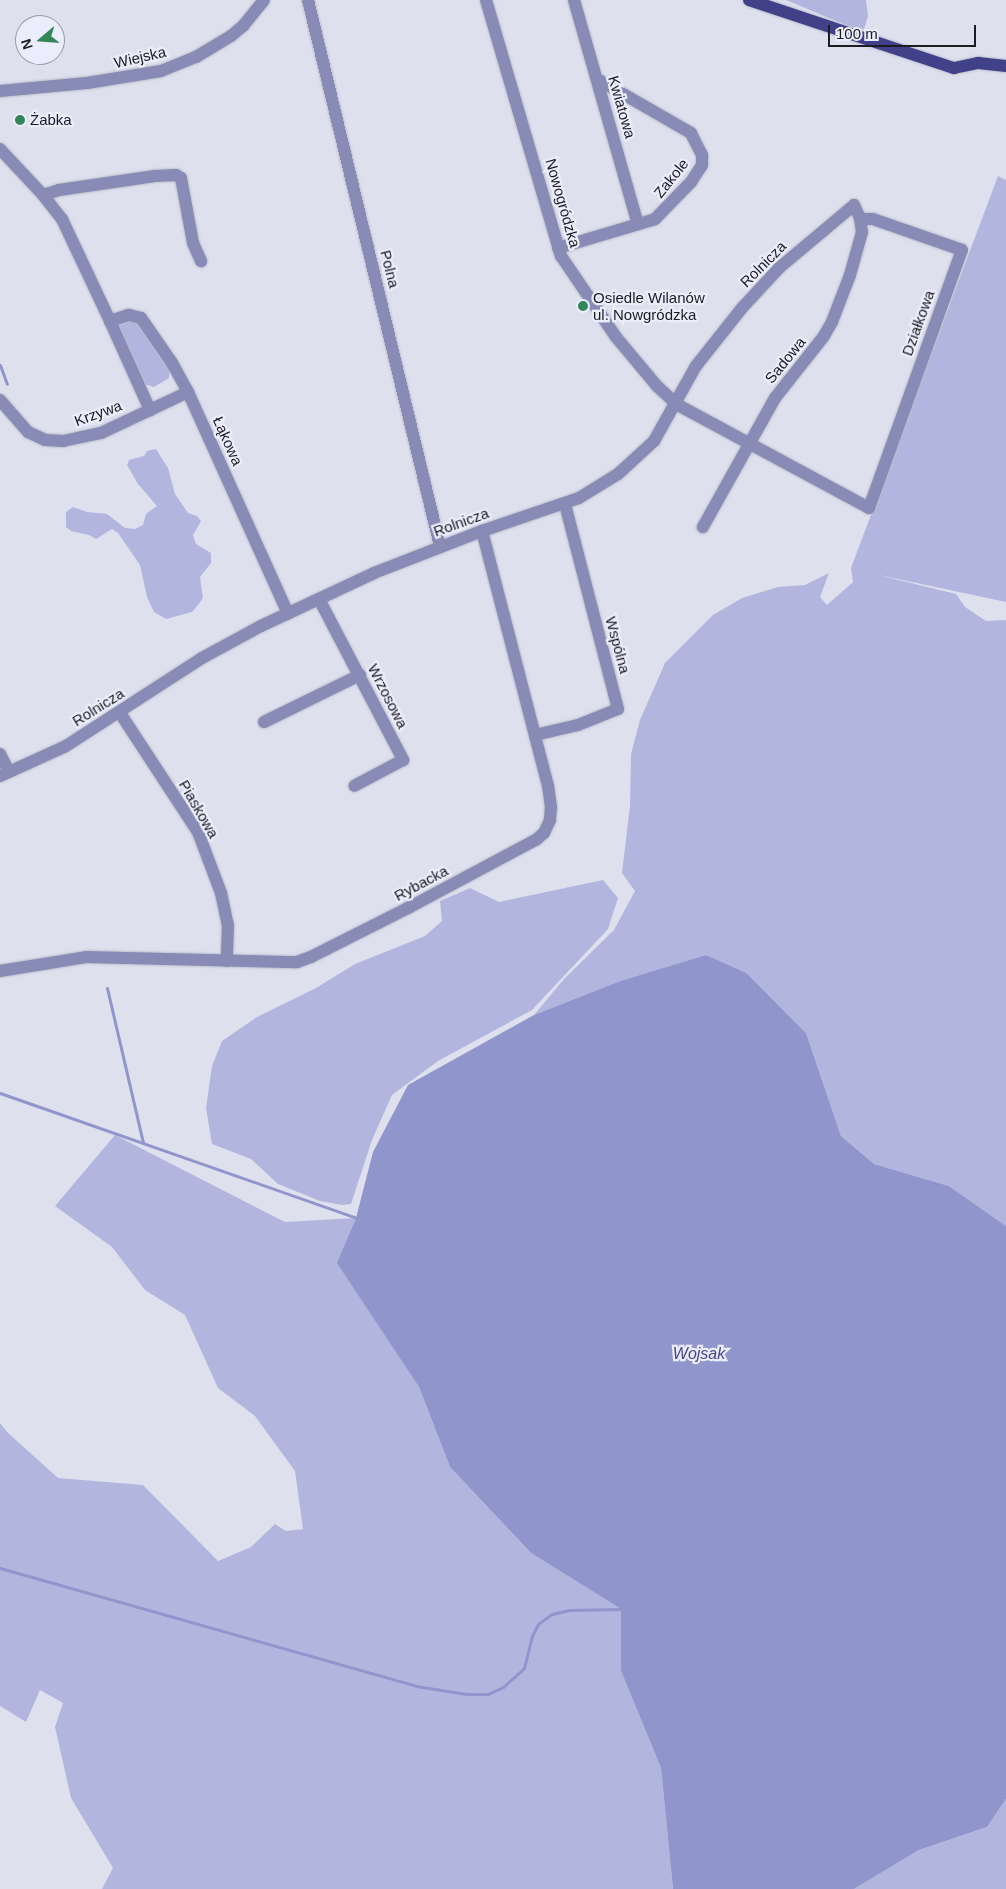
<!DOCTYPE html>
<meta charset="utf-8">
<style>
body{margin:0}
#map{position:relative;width:1006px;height:1889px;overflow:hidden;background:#dee0ee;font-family:Arial,sans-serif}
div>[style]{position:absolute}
.green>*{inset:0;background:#b2b6df}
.water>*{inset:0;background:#9095cb}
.stream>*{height:3px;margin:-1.5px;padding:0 1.5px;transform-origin:1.5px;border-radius:1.5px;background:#9095cb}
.roads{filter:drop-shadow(0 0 1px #bbbdc9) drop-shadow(0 0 1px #bbbdc9)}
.minor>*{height:12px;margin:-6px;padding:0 6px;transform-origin:6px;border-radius:6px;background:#878bb5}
.major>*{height:12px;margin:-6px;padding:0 6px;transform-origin:6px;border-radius:6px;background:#41418a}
.dots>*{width:14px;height:14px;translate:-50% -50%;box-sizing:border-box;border:2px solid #ebedfc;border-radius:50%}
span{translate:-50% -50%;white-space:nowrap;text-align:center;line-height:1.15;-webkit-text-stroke:4.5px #ebedfc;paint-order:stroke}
.street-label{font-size:15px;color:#1c1c21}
.poi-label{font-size:15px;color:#1c1c21}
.left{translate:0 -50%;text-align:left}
.water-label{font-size:16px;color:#46468a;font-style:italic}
.north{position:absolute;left:15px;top:15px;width:50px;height:50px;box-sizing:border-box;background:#ebedfc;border:1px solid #9899a4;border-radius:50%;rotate:252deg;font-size:14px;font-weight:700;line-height:20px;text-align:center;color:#1c1c21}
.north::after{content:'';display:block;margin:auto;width:18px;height:22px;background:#328658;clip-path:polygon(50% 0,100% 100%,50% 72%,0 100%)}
.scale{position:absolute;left:828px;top:25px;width:148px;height:22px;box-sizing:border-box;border:2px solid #1c1c21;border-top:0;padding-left:6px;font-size:15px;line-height:18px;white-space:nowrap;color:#1c1c21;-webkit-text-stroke:4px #ebedfc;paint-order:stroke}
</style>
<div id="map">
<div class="green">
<i style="clip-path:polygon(786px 0,866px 0,868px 16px,864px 29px,848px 26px)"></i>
<i style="clip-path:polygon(998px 176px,1006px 180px,1006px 602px,874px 574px,956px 594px,965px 607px,986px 621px,1006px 620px,1006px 1226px,949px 1186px,874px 1164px,841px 1136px,806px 1033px,746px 974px,706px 955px,620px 981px,534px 1015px,564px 979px,614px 930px,635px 891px,622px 873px,630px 806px,631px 754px,640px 720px,665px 663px,713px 615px,742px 598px,778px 587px,805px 585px,829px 573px,820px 597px,827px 605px,853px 582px,851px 568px)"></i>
<i style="clip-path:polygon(127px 321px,136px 321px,170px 367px,169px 378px,154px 387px,144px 384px,117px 325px)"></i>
<i style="clip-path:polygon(156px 449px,168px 468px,175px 494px,188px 513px,197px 516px,201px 521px,193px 535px,196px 544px,211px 553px,211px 563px,200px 577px,203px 598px,198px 605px,192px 612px,166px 619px,154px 612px,147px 597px,140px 565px,118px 533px,112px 529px,96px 539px,89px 535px,71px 531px,66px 527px,66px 512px,73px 507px,87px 512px,107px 514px,125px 528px,135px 529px,143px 525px,146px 514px,157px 506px,138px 484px,127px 465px,129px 460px,144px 456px,147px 451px)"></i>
<i style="clip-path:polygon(603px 880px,618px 898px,608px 929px,532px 1010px,438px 1061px,392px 1095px,372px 1140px,351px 1204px,342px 1205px,320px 1201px,278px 1184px,251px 1159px,212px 1144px,206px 1108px,212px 1066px,222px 1041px,257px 1017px,316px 988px,355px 964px,425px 936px,442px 921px,440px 901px,470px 888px,499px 902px)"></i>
<i style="clip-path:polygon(115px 1135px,285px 1222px,356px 1218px,338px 1263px,419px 1387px,450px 1467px,531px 1553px,621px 1609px,621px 1671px,661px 1768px,673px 1889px,102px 1889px,113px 1868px,71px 1798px,55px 1727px,63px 1703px,40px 1690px,26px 1722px,0 1706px,0 1423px,7px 1432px,58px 1478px,143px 1485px,218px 1561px,251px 1547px,275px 1524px,286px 1531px,303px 1529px,295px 1471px,255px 1416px,218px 1388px,185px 1315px,145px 1290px,112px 1247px,55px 1206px)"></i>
<i style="clip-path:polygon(1006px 1799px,1006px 1889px,854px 1889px,919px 1850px,987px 1827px)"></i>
</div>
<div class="water">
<i style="clip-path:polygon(706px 955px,746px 973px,806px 1033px,841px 1136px,874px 1164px,949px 1186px,1006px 1226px,1006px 1799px,987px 1827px,919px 1850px,854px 1889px,673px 1889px,661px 1768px,621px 1671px,621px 1609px,531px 1553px,450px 1467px,419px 1387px,337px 1263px,356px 1218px,373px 1152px,408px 1085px,534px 1015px,620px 981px)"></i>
</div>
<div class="stream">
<i style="left:0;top:365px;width:20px;rotate:70deg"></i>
<i style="left:107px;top:988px;width:159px;rotate:76.9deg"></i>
<i style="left:0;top:1093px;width:377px;rotate:19.3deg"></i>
<i style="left:0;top:1568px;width:432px;rotate:15.8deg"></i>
<i style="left:416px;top:1686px;width:51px;rotate:9.1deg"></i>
<i style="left:466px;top:1694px;width:22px"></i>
<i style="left:488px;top:1694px;width:17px;rotate:-25deg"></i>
<i style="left:503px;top:1687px;width:28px;rotate:-42deg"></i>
<i style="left:524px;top:1668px;width:33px;rotate:-76deg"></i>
<i style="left:532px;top:1636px;width:13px;rotate:-63deg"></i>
<i style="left:538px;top:1624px;width:17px;rotate:-36deg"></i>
<i style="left:552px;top:1614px;width:17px;rotate:-13deg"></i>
<i style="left:569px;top:1610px;width:52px;rotate:-1.1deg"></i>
</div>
<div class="roads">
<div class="minor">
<i style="left:308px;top:0;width:562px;rotate:76.41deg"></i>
<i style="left:486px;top:0;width:267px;rotate:73.7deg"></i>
<i style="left:561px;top:256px;width:98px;rotate:55.8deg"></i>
<i style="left:616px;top:337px;width:64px;rotate:50.1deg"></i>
<i style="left:657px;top:386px;width:26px;rotate:43deg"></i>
<i style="left:676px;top:404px;width:219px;rotate:28.3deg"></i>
<i style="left:869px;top:508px;width:274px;rotate:-70.2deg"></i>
<i style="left:962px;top:250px;width:94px;rotate:-160.8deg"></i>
<i style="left:873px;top:219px;width:13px;rotate:180deg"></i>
<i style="left:574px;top:0;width:233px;rotate:74.1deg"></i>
<i style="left:0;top:91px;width:87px;rotate:-5.3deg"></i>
<i style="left:87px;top:83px;width:75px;rotate:-9.2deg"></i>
<i style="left:161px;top:71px;width:38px;rotate:-22deg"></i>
<i style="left:196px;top:57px;width:41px;rotate:-31deg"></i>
<i style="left:231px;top:36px;width:16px;rotate:-40deg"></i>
<i style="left:243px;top:26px;width:33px;rotate:-51deg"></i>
<i style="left:0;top:149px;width:63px;rotate:46.9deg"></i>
<i style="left:43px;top:195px;width:31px;rotate:52deg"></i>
<i style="left:62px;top:219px;width:113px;rotate:64.8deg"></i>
<i style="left:110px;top:321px;width:20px;rotate:-18deg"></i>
<i style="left:129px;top:315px;width:12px;rotate:14deg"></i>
<i style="left:141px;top:318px;width:55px;rotate:55.4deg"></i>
<i style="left:172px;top:363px;width:33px;rotate:61deg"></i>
<i style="left:188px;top:392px;width:243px;rotate:65.7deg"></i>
<i style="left:43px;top:195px;width:17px;rotate:-17deg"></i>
<i style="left:59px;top:190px;width:97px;rotate:-8.3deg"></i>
<i style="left:155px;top:176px;width:21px;rotate:-3deg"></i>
<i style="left:176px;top:175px;width:6px;rotate:31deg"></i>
<i style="left:181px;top:178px;width:66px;rotate:79.5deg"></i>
<i style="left:193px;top:243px;width:20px;rotate:66deg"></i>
<i style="left:558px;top:248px;width:101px;rotate:-16.6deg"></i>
<i style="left:655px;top:219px;width:52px;rotate:-45.8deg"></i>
<i style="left:691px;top:182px;width:20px;rotate:-57deg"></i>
<i style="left:702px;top:165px;width:10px;rotate:-90deg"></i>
<i style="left:702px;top:155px;width:25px;rotate:-117deg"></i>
<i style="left:691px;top:133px;width:108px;rotate:-150.1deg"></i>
<i style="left:110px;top:321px;width:98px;rotate:65.8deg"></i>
<i style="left:0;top:400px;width:43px;rotate:48.8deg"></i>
<i style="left:28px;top:432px;width:19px;rotate:25deg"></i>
<i style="left:45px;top:440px;width:18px;rotate:3deg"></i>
<i style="left:63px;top:441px;width:39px;rotate:-12deg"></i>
<i style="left:101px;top:433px;width:96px;rotate:-25.2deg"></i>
<i style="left:319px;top:599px;width:182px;rotate:62.4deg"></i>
<i style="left:403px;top:760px;width:55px;rotate:152deg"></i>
<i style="left:120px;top:713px;width:142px;rotate:56.8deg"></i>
<i style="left:198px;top:832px;width:65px;rotate:69.3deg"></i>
<i style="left:221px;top:893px;width:33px;rotate:78deg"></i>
<i style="left:228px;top:925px;width:36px;rotate:92deg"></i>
<i style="left:264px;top:722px;width:107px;rotate:-26.1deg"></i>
<i style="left:535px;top:735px;width:44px;rotate:-13.1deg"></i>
<i style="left:578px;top:725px;width:43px;rotate:-21.8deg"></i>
<i style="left:618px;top:709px;width:212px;rotate:-104.5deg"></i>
<i style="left:0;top:754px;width:20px;rotate:63deg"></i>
<i style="left:0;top:776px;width:72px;rotate:-24.4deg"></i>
<i style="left:66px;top:746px;width:162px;rotate:-32.9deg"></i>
<i style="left:202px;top:658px;width:67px;rotate:-28.5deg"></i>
<i style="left:261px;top:626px;width:125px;rotate:-25.1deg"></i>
<i style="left:374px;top:573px;width:116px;rotate:-21.3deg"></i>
<i style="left:482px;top:531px;width:102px;rotate:-18.8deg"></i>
<i style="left:579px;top:498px;width:46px;rotate:-31.6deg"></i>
<i style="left:618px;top:474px;width:49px;rotate:-42.5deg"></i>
<i style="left:654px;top:441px;width:86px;rotate:-60.8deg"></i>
<i style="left:696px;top:366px;width:74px;rotate:-51.6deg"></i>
<i style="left:742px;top:308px;width:54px;rotate:-47.2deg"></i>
<i style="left:779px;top:268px;width:98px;rotate:-40deg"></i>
<i style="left:854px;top:205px;width:14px;rotate:65deg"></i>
<i style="left:860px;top:218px;width:14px;rotate:82deg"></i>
<i style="left:862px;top:232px;width:45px;rotate:105.6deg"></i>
<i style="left:850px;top:275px;width:50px;rotate:111deg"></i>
<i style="left:832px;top:322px;width:16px;rotate:120deg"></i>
<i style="left:824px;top:336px;width:79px;rotate:128.3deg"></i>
<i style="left:775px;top:398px;width:148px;rotate:119.2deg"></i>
<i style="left:0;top:971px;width:87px;rotate:-9.2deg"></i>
<i style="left:86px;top:957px;width:211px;rotate:1.4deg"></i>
<i style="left:297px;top:962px;width:15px;rotate:-20deg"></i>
<i style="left:311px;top:957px;width:109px;rotate:-26.8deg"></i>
<i style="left:408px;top:908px;width:146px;rotate:-28.1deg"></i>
<i style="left:537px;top:839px;width:9px;rotate:-41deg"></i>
<i style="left:544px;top:833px;width:14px;rotate:-65deg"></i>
<i style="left:550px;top:820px;width:13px;rotate:-86deg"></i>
<i style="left:551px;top:807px;width:21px;rotate:-98deg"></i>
<i style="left:548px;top:786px;width:263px;rotate:-104.5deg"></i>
</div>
<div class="major">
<i style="left:749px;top:0;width:216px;rotate:18.4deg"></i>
<i style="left:954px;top:68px;width:25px;rotate:-12deg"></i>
<i style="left:978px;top:63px;width:28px;rotate:6deg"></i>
</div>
</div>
<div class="dots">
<i style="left:20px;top:120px;background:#328658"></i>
<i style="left:583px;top:306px;background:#328658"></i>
</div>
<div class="street-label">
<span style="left:140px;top:57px;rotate:-13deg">Wiejska</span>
<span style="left:622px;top:107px;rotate:74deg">Kwiatowa</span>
<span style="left:671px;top:178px;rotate:-51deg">Zakole</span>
<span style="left:563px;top:203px;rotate:74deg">Nowogródzka</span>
<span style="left:763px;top:264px;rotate:-45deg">Rolnicza</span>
<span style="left:390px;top:269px;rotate:76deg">Polna</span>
<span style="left:918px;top:323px;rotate:-70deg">Działkowa</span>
<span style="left:785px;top:360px;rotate:-51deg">Sadowa</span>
<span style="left:98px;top:413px;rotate:-20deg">Krzywa</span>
<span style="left:228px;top:441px;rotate:66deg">Łąkowa</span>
<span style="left:461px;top:522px;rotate:-20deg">Rolnicza</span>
<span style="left:618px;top:645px;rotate:75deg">Wspólna</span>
<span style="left:388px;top:696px;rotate:63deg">Wrzosowa</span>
<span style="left:98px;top:707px;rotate:-32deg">Rolnicza</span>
<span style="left:199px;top:809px;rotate:60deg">Piaskowa</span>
<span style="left:421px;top:883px;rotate:-28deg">Rybacka</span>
</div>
<div class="poi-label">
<span class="left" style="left:30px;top:120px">Żabka</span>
<span class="left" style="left:593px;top:306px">Osiedle Wilanów<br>ul. Nowgródzka</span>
</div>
<div class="water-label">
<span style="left:699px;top:1354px">Wojsak</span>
</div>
<div class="north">N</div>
<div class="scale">100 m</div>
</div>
